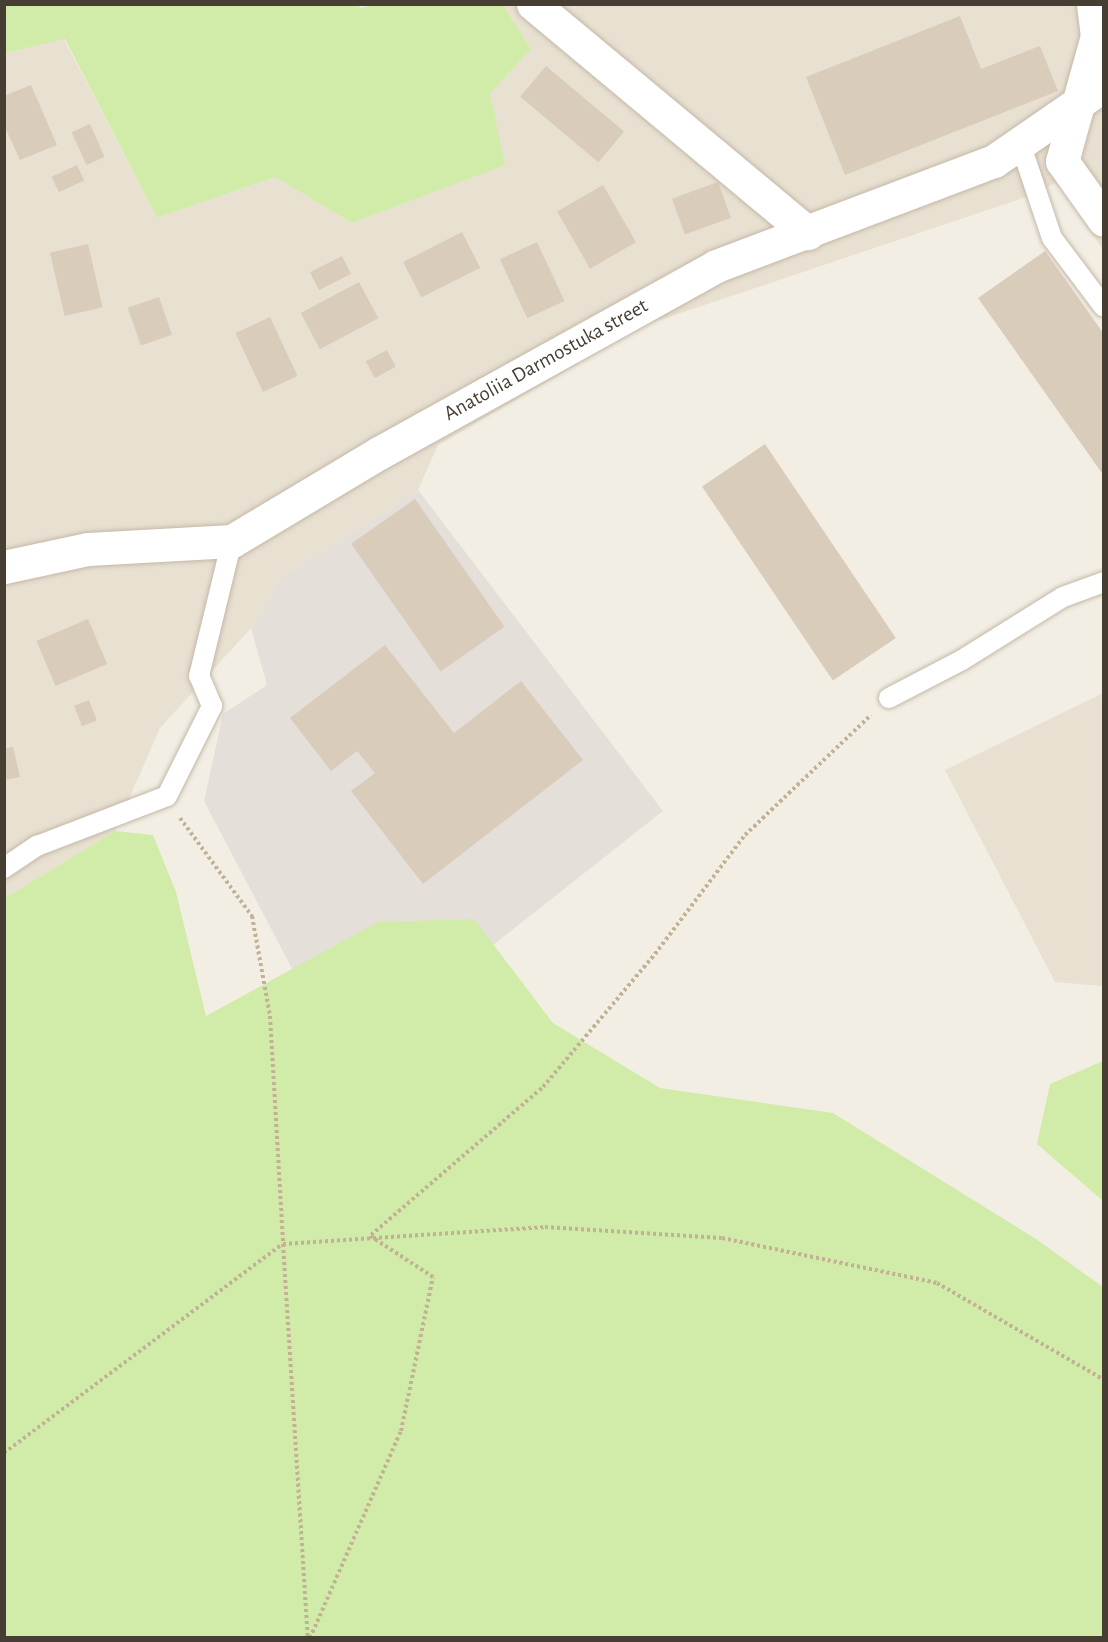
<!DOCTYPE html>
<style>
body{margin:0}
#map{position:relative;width:1108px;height:1642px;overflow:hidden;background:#f3eee4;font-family:"Alegreya Sans",sans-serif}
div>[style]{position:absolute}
.residential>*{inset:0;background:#e8e0d1}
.industrial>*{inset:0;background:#e5dfd9}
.green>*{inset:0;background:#d0eca8}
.building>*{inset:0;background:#d9ccbb;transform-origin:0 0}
.path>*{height:4px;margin-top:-2px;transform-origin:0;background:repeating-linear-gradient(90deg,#c3b195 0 3px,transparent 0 6px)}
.roads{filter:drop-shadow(0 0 2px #c3b8a8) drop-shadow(0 0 2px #c3b8a8)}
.service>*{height:20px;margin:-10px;padding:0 10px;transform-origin:10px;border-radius:10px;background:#fff}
.minor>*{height:33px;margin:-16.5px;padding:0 16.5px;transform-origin:16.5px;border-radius:16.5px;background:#fff}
span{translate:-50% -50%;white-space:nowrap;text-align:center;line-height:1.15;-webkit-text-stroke:4.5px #fff;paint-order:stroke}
.street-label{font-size:21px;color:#463e33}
.frame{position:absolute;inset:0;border:6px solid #463e33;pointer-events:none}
</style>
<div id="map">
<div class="residential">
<i style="clip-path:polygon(503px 5px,1103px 5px,1103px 250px,1058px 182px,1023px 198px,645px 325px,438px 445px,418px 490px,279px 579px,251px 628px,160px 728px,115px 831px,5px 898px,5px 53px,64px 39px,157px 218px,275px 177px,352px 223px,504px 165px,490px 94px,531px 49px)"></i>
<i style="clip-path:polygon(1103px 693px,1103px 986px,1055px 982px,945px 770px)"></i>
</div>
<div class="industrial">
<i style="clip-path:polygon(418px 490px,663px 811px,488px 949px,298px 980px,204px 801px,223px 714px,267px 685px,251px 628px,279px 579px)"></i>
</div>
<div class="green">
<i style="clip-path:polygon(358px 4px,360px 8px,378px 4px,503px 5px,531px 49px,490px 94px,505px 165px,352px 223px,275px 177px,157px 218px,65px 39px,5px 53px,5px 5px)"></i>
<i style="clip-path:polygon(115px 831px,153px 835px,176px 892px,206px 1016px,378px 922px,474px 919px,553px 1023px,660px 1088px,833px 1113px,1036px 1239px,1103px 1287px,1103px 1637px,5px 1637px,5px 898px)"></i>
<i style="clip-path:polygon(1103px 1061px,1103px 1201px,1037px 1144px,1050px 1084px)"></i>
</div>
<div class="building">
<i style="clip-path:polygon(960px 16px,981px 69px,1040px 46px,1058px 91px,845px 175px,806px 77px)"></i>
<i style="left:546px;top:66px;width:102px;height:40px;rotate:40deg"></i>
<i style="clip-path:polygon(31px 85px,57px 145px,20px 160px,4px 125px,4px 96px)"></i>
<i style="left:90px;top:124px;width:36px;height:20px;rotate:66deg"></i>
<i style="left:77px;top:165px;width:17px;height:28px;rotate:65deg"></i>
<i style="left:718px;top:182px;width:38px;height:49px;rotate:70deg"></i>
<i style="left:603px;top:185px;width:66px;height:53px;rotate:60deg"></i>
<i style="left:462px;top:232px;width:40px;height:66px;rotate:63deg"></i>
<i style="left:537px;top:242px;width:65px;height:41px;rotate:65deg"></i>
<i style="left:88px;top:244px;width:65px;height:39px;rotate:77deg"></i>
<i style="clip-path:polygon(1045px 251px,1104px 334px,1104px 476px,978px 298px)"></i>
<i style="left:342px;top:256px;width:20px;height:36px;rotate:63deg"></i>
<i style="left:359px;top:282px;width:41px;height:66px;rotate:62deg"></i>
<i style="left:159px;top:297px;width:40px;height:33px;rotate:71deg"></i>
<i style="left:270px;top:317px;width:65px;height:38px;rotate:65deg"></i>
<i style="left:387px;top:350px;width:19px;height:24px;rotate:62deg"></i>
<i style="left:765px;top:444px;width:234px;height:76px;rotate:56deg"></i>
<i style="left:415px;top:499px;width:156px;height:78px;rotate:55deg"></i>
<i style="left:88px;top:619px;width:49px;height:56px;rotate:67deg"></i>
<i style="clip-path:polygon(385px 645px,454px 733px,521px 681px,583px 760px,423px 884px,351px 791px,375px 773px,357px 751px,331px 771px,290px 718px)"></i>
<i style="left:89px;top:700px;width:22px;height:16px;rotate:69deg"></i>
<i style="clip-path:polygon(13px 747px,20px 777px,4px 780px,4px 749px)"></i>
</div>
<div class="path">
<i style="left:180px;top:818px;width:122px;rotate:53.7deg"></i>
<i style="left:252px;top:916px;width:102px;rotate:79.8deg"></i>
<i style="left:270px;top:1016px;width:228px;rotate:86.7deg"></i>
<i style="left:283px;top:1244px;width:263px;rotate:-3.7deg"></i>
<i style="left:545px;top:1227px;width:177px;rotate:3.6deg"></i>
<i style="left:722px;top:1238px;width:220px;rotate:11.8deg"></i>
<i style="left:937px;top:1283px;width:193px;rotate:30.1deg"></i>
<i style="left:371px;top:1235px;width:227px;rotate:-40.7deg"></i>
<i style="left:543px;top:1087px;width:174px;rotate:-49.9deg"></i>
<i style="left:655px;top:954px;width:149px;rotate:-52.9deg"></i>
<i style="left:745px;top:835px;width:174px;rotate:-43.6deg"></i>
<i style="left:283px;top:1244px;width:395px;rotate:86.4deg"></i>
<i style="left:4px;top:1453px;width:348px;rotate:-36.9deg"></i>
<i style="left:310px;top:1638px;width:226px;rotate:-66.3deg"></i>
<i style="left:401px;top:1431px;width:157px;rotate:-78.3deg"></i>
<i style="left:433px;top:1277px;width:75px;rotate:-146.9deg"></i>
</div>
<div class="roads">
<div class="service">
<i style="left:1020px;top:143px;width:100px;rotate:71.4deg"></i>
<i style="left:1052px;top:238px;width:86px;rotate:53deg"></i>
<i style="left:889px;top:698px;width:82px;rotate:-27.5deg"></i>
<i style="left:962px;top:660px;width:119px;rotate:-32deg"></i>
<i style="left:1063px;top:597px;width:44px;rotate:-20.1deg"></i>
<i style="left:4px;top:868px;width:40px;rotate:-34deg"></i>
<i style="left:37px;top:846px;width:139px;rotate:-21deg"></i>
<i style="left:167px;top:796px;width:101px;rotate:-63.4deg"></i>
<i style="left:212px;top:706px;width:33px;rotate:-113deg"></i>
<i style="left:199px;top:676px;width:139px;rotate:-76.3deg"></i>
</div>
<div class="minor">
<i style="left:533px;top:4px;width:358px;rotate:39.8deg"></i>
<i style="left:1093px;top:4px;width:32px;rotate:83deg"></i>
<i style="left:1097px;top:36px;width:130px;rotate:105.6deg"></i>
<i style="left:1062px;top:161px;width:72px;rotate:54.6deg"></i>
<i style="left:4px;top:567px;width:86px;rotate:-12.1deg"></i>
<i style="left:88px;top:549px;width:144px;rotate:-3.2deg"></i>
<i style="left:232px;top:541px;width:171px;rotate:-30.9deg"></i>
<i style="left:379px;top:453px;width:385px;rotate:-29deg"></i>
<i style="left:716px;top:266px;width:297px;rotate:-20.7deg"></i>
<i style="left:994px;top:161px;width:134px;rotate:-34.6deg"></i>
</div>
</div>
<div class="street-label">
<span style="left:546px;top:360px;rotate:-29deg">Anatoliia Darmostuka street</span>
</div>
<div class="frame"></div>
</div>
